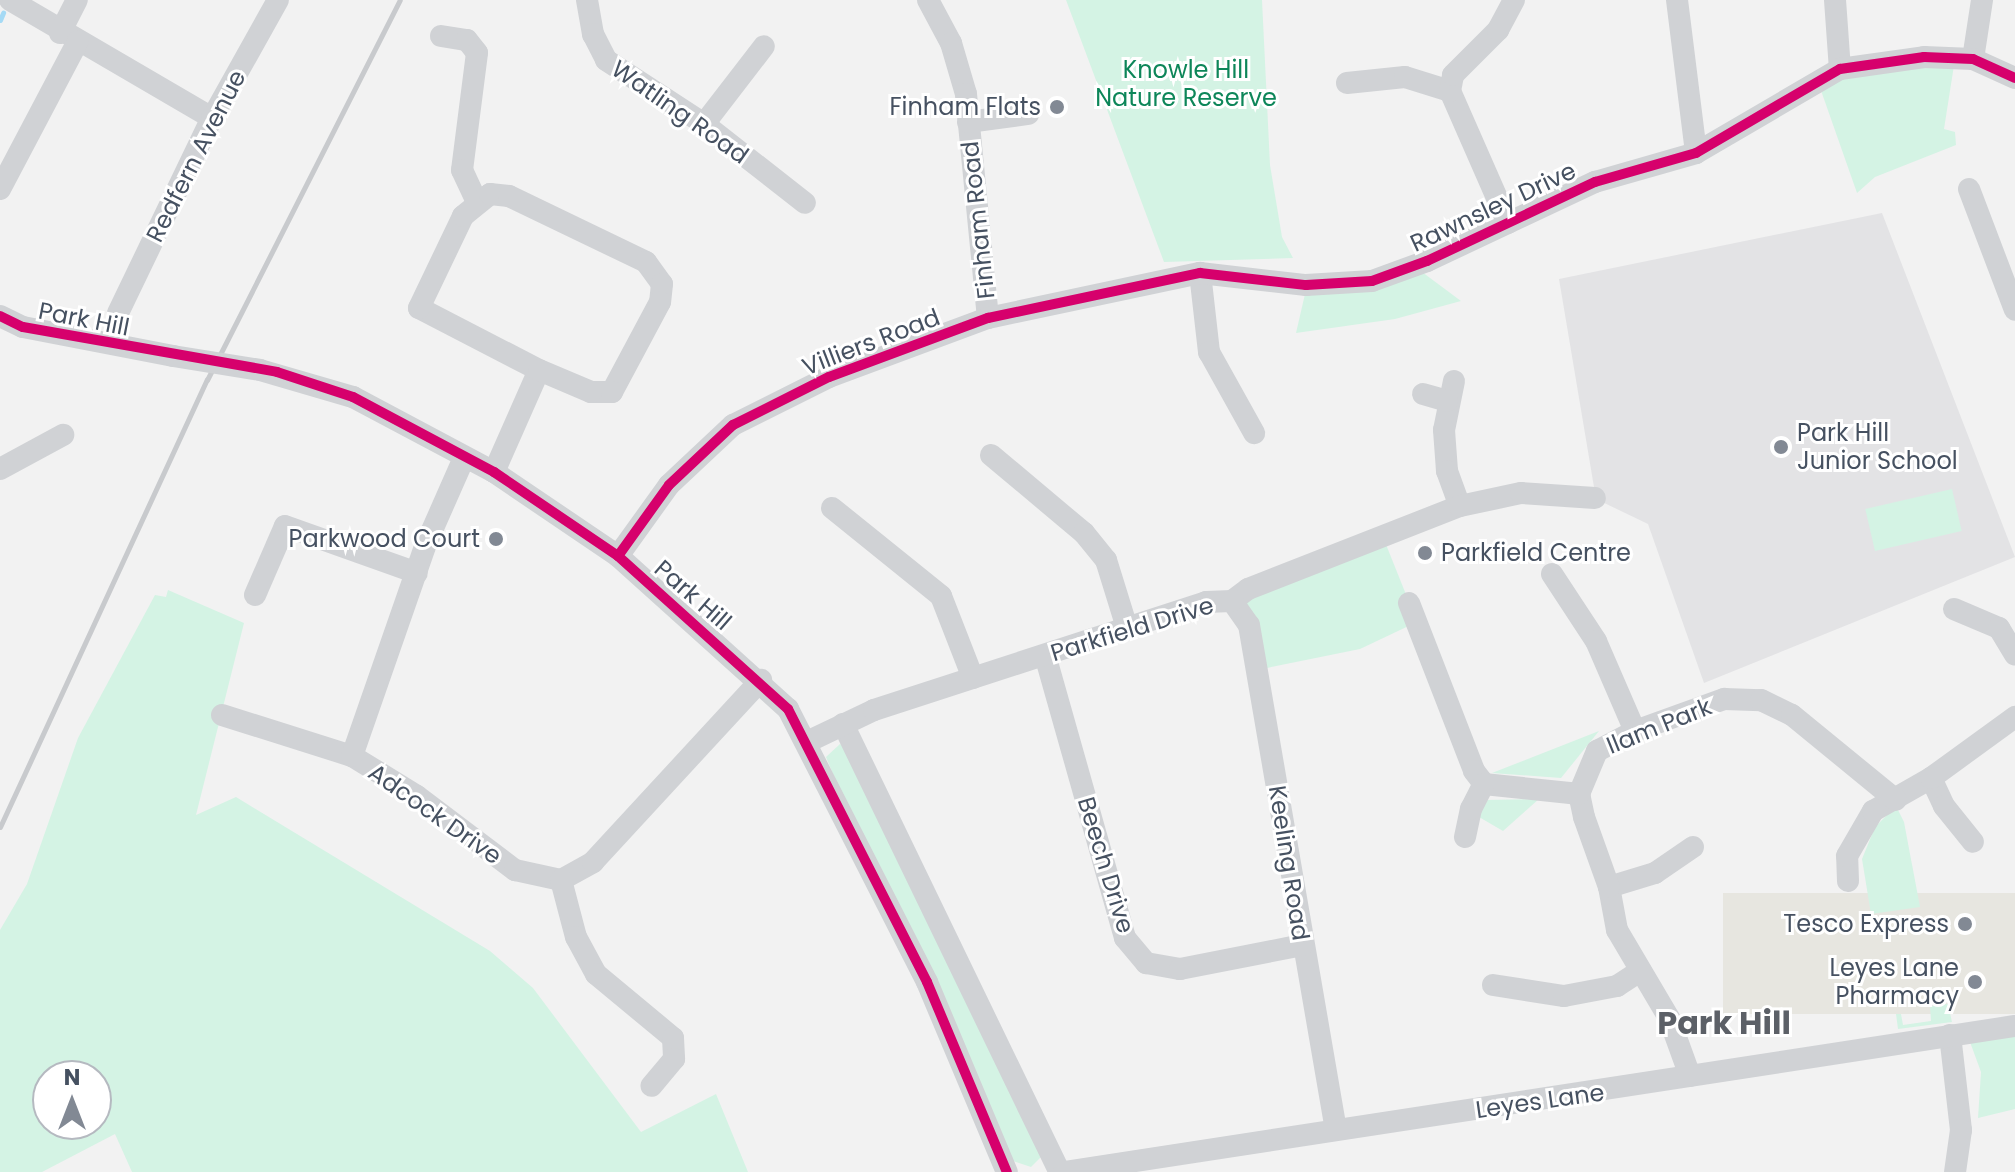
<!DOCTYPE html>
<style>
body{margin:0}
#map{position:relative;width:2015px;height:1172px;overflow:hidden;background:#f2f2f2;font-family:Poppins,sans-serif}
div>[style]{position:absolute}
.commercial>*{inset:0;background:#e7e6e0;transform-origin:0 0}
.education>*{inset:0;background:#e3e3e5}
.green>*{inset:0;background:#d4f3e4;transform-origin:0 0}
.stream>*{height:5px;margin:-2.5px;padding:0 2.5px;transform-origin:2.5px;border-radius:2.5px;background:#a5daf5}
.minor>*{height:22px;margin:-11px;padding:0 11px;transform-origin:11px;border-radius:11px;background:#d0d2d5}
.rail>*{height:5px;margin:-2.5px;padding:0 2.5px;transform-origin:2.5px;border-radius:2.5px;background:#c8cacd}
.minor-bridge>*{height:22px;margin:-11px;padding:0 11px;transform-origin:11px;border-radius:11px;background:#d0d2d5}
.cycleway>*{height:10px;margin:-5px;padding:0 5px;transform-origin:5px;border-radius:5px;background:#d6006c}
.dots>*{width:22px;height:22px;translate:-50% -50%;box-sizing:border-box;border:4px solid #fff;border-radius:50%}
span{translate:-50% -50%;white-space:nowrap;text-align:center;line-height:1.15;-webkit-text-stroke:6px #fff;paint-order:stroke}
.park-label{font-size:24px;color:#0d8659}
.poi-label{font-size:24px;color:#465161}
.right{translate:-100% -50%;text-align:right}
.left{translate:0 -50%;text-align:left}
.street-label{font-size:24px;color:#465161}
.district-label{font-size:32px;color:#5c6067;font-weight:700}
.north{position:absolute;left:32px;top:1060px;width:80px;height:80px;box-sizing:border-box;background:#fff;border:2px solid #b5b9c0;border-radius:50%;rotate:0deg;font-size:22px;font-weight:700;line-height:32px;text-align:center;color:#465161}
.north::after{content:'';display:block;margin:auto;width:28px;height:36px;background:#828994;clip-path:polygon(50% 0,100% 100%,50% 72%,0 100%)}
</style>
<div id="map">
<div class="commercial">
<i style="left:2015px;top:893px;width:121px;height:292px;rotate:90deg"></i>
</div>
<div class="education">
<i style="clip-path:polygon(1882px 213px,2015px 557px,1704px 683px,1648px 524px,1596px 499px,1559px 279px)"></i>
</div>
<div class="green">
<i style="clip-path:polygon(1066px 0,1262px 0,1270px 165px,1282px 237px,1293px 258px,1164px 262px)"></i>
<i style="clip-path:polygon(1955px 59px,1944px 129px,1955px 132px,1956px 145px,1875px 177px,1857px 193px,1818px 82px)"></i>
<i style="clip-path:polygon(1422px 272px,1461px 301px,1395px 319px,1296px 333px,1305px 294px)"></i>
<i style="left:1952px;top:489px;width:43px;height:89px;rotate:77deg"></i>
<i style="clip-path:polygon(1383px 537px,1417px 622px,1360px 649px,1257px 670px,1241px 610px,1248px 589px)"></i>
<i style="clip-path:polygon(evenodd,168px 590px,244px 623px,196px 815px,236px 797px,490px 951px,533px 988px,641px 1132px,716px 1094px,748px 1172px,132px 1172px,115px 1134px,42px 1172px,0 1172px,0 930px,27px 884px,78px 738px,155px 595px,166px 597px,168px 590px,48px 1076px,96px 1076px,96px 1124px,48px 1124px,48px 1076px)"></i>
<i style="clip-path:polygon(1599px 731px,1561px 778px,1492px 773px)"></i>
<i style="clip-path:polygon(840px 744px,848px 750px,1042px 1156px,1031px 1167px,1013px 1161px,833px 774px,826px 757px)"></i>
<i style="clip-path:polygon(1539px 799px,1503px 831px,1479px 817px,1485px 800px)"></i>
<i style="clip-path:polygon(1896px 806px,1904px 822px,1920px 907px,1871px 914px,1862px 859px,1875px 827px)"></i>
<i style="clip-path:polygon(1948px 1004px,1952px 1022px,1898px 1029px,1896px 1014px,1901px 1014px,1903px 1025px,1931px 1021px,1930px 1006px)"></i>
<i style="clip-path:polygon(2015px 1034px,2015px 1109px,1978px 1118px,1981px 1072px,1970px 1042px)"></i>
</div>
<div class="stream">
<i style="left:0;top:20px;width:8px;rotate:-67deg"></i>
</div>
<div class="minor">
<i style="left:10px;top:0;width:234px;rotate:30.3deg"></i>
<i style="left:587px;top:0;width:35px;rotate:80deg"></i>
<i style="left:593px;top:34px;width:29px;rotate:63deg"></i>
<i style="left:606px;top:60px;width:117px;rotate:33.1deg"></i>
<i style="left:704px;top:124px;width:128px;rotate:38deg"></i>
<i style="left:928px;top:0;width:49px;rotate:61.9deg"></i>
<i style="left:951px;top:43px;width:53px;rotate:73.6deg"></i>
<i style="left:966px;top:94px;width:225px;rotate:84.4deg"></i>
<i style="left:1677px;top:0;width:154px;rotate:82.9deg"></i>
<i style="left:1835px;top:0;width:69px;rotate:85.9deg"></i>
<i style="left:60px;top:33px;width:37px;rotate:-63deg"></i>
<i style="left:441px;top:36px;width:26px;rotate:9deg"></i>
<i style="left:467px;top:40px;width:16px;rotate:52deg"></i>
<i style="left:477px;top:53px;width:118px;rotate:97.3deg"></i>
<i style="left:462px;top:170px;width:33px;rotate:65deg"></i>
<i style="left:1973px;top:59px;width:60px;rotate:-81.3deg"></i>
<i style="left:1347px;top:83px;width:58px;rotate:-5.9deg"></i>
<i style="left:1405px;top:77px;width:47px;rotate:17.3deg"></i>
<i style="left:968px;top:122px;width:61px;rotate:-7.6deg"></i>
<i style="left:704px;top:124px;width:98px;rotate:-52.4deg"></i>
<i style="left:0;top:189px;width:167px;rotate:-62.2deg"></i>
<i style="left:1969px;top:189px;width:129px;rotate:69.2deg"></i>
<i style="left:1508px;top:223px;width:144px;rotate:-113.7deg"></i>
<i style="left:1450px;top:91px;width:16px;rotate:-79deg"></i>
<i style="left:1453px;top:75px;width:64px;rotate:-45deg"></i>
<i style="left:1498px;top:30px;width:34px;rotate:-62deg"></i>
<i style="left:1200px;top:273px;width:80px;rotate:83.5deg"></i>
<i style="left:1209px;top:352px;width:93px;rotate:60.9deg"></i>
<i style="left:118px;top:313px;width:216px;rotate:-64.3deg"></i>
<i style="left:212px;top:118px;width:135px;rotate:-60.8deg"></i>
<i style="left:0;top:316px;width:25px;rotate:26deg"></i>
<i style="left:23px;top:327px;width:153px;rotate:10.9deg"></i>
<i style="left:260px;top:370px;width:97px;rotate:16.2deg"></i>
<i style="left:353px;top:397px;width:160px;rotate:28deg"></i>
<i style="left:494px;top:472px;width:150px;rotate:34.1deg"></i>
<i style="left:618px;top:556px;width:229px;rotate:42deg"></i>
<i style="left:788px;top:709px;width:306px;rotate:63deg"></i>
<i style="left:927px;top:982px;width:206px;rotate:67.2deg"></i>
<i style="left:1454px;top:381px;width:50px;rotate:101.5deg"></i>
<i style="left:1444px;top:430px;width:41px;rotate:85.8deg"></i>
<i style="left:1447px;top:471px;width:37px;rotate:70deg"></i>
<i style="left:1423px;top:394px;width:25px;rotate:16deg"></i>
<i style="left:991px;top:455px;width:121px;rotate:40deg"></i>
<i style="left:1084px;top:533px;width:35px;rotate:51deg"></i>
<i style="left:1106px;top:560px;width:71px;rotate:72.8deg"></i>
<i style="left:0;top:469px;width:72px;rotate:-28.4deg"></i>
<i style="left:494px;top:472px;width:111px;rotate:-66.2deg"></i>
<i style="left:539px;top:370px;width:135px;rotate:-152.7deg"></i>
<i style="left:419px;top:308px;width:102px;rotate:-64.4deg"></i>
<i style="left:463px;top:216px;width:35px;rotate:-39deg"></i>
<i style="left:490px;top:194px;width:19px;rotate:6deg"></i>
<i style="left:509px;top:196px;width:152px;rotate:25.7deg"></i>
<i style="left:646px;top:262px;width:27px;rotate:54deg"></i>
<i style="left:662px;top:284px;width:18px;rotate:96deg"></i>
<i style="left:660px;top:302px;width:102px;rotate:118.1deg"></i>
<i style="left:612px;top:392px;width:21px;rotate:180deg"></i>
<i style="left:591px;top:392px;width:56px;rotate:-157.1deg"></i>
<i style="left:832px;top:508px;width:140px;rotate:38.9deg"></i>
<i style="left:941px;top:596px;width:88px;rotate:68.7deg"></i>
<i style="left:618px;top:556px;width:87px;rotate:-54.3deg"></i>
<i style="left:669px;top:485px;width:88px;rotate:-43.2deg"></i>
<i style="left:733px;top:425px;width:107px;rotate:-26.6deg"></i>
<i style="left:829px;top:377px;width:170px;rotate:-20.4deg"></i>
<i style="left:988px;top:318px;width:217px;rotate:-12deg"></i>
<i style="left:1200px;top:273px;width:107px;rotate:6.5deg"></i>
<i style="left:1306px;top:285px;width:66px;rotate:-3.5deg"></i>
<i style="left:1372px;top:281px;width:59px;rotate:-20deg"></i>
<i style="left:1427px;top:261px;width:186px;rotate:-25.2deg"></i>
<i style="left:1595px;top:182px;width:105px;rotate:-16deg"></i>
<i style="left:1696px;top:153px;width:167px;rotate:-30.3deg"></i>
<i style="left:1840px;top:69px;width:85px;rotate:-8.1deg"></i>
<i style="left:1924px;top:57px;width:49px;rotate:2.3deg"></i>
<i style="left:1973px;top:59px;width:46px;rotate:24.3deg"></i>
<i style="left:1552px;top:574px;width:80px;rotate:56.7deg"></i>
<i style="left:1596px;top:641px;width:98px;rotate:66.6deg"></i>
<i style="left:255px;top:595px;width:75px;rotate:-66.5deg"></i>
<i style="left:285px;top:526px;width:140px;rotate:19.6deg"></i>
<i style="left:1232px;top:601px;width:29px;rotate:55deg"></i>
<i style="left:1249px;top:625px;width:512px;rotate:80.23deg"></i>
<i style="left:1409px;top:603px;width:180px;rotate:68.8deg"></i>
<i style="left:1474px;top:771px;width:16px;rotate:52deg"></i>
<i style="left:1484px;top:784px;width:96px;rotate:6deg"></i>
<i style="left:1954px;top:609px;width:49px;rotate:22.9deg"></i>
<i style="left:1999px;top:628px;width:31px;rotate:59deg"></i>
<i style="left:1045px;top:655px;width:294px;rotate:74.2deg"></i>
<i style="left:1125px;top:938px;width:33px;rotate:50deg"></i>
<i style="left:1146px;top:963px;width:35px;rotate:10deg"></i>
<i style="left:1180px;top:969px;width:124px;rotate:-11.1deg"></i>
<i style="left:222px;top:715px;width:136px;rotate:17.5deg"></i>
<i style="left:352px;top:756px;width:76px;rotate:31.6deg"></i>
<i style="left:417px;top:796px;width:123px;rotate:37.1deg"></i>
<i style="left:515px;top:870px;width:47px;rotate:12.3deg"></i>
<i style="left:561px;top:880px;width:37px;rotate:-29deg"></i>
<i style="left:593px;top:862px;width:248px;rotate:-47.3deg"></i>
<i style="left:843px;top:724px;width:498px;rotate:64.2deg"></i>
<i style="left:807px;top:742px;width:74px;rotate:-25.5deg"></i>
<i style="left:874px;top:710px;width:349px;rotate:-18deg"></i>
<i style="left:1206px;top:602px;width:26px;rotate:-2deg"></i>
<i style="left:1232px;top:601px;width:20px;rotate:-37deg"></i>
<i style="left:1248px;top:589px;width:228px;rotate:-21.4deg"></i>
<i style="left:1460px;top:506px;width:62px;rotate:-12deg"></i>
<i style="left:1521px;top:493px;width:74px;rotate:3.9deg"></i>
<i style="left:352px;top:756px;width:225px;rotate:-70.8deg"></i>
<i style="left:426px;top:544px;width:94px;rotate:-66.2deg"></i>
<i style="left:1931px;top:778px;width:31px;rotate:65deg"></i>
<i style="left:1944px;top:806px;width:46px;rotate:51.1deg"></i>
<i style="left:1465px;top:837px;width:29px;rotate:-78deg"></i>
<i style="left:1471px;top:809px;width:28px;rotate:-63deg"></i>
<i style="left:561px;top:880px;width:59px;rotate:75.3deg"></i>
<i style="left:576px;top:937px;width:42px;rotate:61.6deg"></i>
<i style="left:596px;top:974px;width:100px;rotate:39.7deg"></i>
<i style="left:673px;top:1038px;width:21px;rotate:87deg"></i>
<i style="left:674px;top:1059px;width:35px;rotate:130deg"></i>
<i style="left:1848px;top:881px;width:25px;rotate:-92deg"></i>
<i style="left:1847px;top:856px;width:52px;rotate:-60deg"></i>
<i style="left:1873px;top:811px;width:67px;rotate:-29.6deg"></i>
<i style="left:1931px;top:778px;width:104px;rotate:-36deg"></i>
<i style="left:1609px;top:887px;width:48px;rotate:-16.9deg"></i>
<i style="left:1655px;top:873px;width:46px;rotate:-34.4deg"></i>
<i style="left:1493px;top:985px;width:72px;rotate:8.8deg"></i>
<i style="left:1564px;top:996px;width:54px;rotate:-10.7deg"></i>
<i style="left:1617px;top:986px;width:27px;rotate:-33deg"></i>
<i style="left:1950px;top:1035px;width:96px;rotate:83.4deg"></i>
<i style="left:1961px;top:1130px;width:42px;rotate:98.1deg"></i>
<i style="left:1690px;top:1076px;width:62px;rotate:-109.9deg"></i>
<i style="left:1669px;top:1018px;width:102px;rotate:-120.6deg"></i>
<i style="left:1617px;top:930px;width:44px;rotate:-100.5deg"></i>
<i style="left:1609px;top:887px;width:74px;rotate:-109.7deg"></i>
<i style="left:1584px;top:817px;width:24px;rotate:-102deg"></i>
<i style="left:1579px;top:794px;width:47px;rotate:-67.3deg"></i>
<i style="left:1597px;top:751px;width:43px;rotate:-27.8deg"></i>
<i style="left:1635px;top:731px;width:95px;rotate:-19.8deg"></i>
<i style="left:1724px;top:699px;width:37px;rotate:2deg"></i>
<i style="left:1761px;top:700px;width:34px;rotate:26deg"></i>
<i style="left:1792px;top:715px;width:134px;rotate:39.3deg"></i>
<i style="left:1064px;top:1172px;width:962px;rotate:-8.73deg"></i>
</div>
<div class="rail">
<i style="left:0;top:827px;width:493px;rotate:-65.2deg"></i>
<i style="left:207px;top:380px;width:426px;rotate:-63.1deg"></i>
</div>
<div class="minor-bridge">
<i style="left:173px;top:356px;width:88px;rotate:9.1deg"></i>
</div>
<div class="cycleway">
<i style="left:0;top:316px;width:25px;rotate:26deg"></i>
<i style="left:23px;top:327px;width:258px;rotate:10deg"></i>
<i style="left:277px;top:372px;width:80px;rotate:18.2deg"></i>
<i style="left:353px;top:397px;width:160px;rotate:28deg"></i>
<i style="left:494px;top:472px;width:150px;rotate:34.1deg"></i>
<i style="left:618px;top:556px;width:229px;rotate:42deg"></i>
<i style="left:788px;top:709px;width:306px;rotate:63deg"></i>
<i style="left:927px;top:982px;width:206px;rotate:67.2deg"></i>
<i style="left:618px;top:556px;width:87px;rotate:-54.3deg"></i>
<i style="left:669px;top:485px;width:88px;rotate:-43.2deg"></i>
<i style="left:733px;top:425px;width:107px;rotate:-26.6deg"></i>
<i style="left:829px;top:377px;width:170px;rotate:-20.4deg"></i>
<i style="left:988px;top:318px;width:217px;rotate:-12deg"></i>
<i style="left:1200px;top:273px;width:107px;rotate:6.5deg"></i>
<i style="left:1306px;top:285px;width:66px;rotate:-3.5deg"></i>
<i style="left:1372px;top:281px;width:59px;rotate:-20deg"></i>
<i style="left:1427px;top:261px;width:186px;rotate:-25.2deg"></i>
<i style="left:1595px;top:182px;width:105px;rotate:-16deg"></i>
<i style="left:1696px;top:153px;width:167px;rotate:-30.3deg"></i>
<i style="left:1840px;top:69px;width:85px;rotate:-8.1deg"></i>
<i style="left:1924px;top:57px;width:49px;rotate:2.3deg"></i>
<i style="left:1973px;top:59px;width:46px;rotate:24.3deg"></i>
</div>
<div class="dots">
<i style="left:1057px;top:107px;background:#828994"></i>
<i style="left:1781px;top:447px;background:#828994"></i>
<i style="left:496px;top:539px;background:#828994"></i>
<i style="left:1425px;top:553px;background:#828994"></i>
<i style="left:1965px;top:924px;background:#828994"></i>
<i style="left:1975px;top:982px;background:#828994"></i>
</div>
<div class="park-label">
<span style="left:1186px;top:84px">Knowle Hill<br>Nature Reserve</span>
</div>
<div class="poi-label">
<span class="right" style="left:1041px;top:107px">Finham Flats</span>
<span class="left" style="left:1797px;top:447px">Park Hill<br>Junior School</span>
<span class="right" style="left:480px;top:539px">Parkwood Court</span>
<span class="left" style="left:1441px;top:553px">Parkfield Centre</span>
<span class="right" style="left:1949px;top:924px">Tesco Express</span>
<span class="right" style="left:1959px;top:982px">Leyes Lane<br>Pharmacy</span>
</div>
<div class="street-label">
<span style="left:680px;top:112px;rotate:35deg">Watling Road</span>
<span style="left:196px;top:156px;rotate:-63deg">Redfern Avenue</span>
<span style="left:1493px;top:207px;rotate:-25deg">Rawnsley Drive</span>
<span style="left:978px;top:220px;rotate:-96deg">Finham Road</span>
<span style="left:84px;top:319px;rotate:11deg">Park Hill</span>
<span style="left:871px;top:342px;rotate:-21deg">Villiers Road</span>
<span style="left:693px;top:595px;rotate:41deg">Park Hill</span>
<span style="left:1132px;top:629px;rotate:-17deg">Parkfield Drive</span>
<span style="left:1659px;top:726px;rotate:-22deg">Ilam Park</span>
<span style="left:435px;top:814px;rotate:35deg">Adcock Drive</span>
<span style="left:1289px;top:863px;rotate:81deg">Keeling Road</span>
<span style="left:1106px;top:865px;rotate:73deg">Beech Drive</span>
<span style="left:1540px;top:1101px;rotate:-8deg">Leyes Lane</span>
</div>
<div class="district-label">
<span style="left:1724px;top:1023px">Park Hill</span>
</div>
<div class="north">N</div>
</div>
